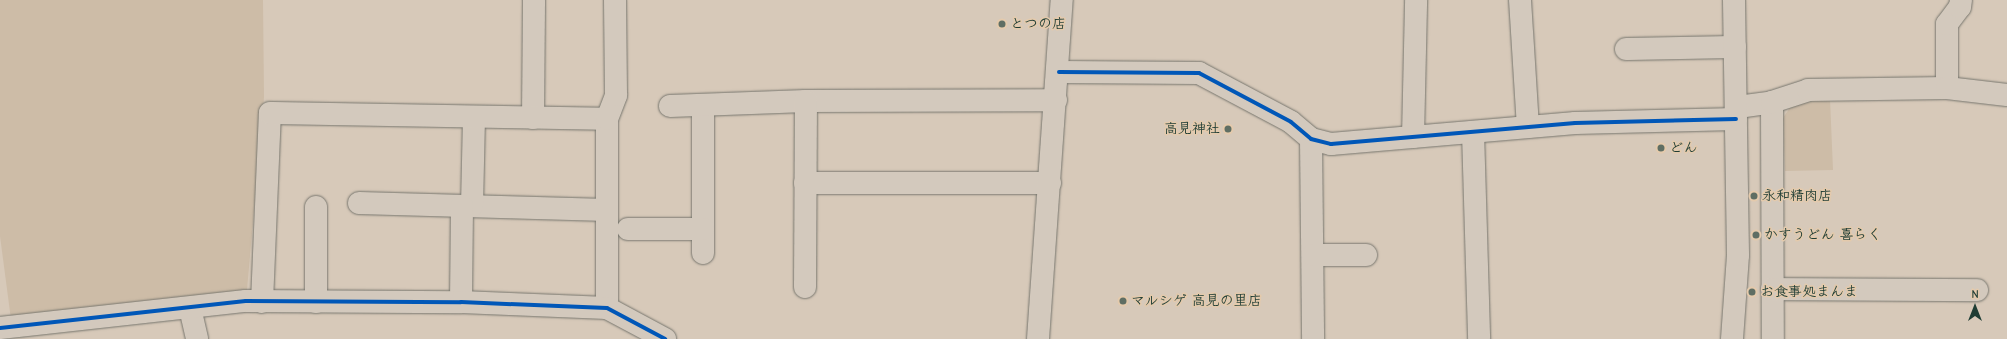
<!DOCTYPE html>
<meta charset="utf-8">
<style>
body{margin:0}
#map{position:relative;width:2007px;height:339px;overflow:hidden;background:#d7c9b9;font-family:"Comic Neue","Klee One",sans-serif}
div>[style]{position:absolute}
.green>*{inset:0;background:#cdbca7}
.roads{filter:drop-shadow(0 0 1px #77766e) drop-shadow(0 0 1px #77766e)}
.minor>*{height:22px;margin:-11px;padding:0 11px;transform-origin:11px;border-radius:11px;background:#d3c9bd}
.cycleway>*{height:4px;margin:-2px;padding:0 2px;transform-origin:2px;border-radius:2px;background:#0057b8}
.dots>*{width:11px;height:11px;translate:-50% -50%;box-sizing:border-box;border:2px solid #e4caac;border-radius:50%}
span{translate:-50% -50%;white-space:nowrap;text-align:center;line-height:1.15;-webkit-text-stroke:3px #e4caac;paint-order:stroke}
.poi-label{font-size:14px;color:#1f3d34;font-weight:700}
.left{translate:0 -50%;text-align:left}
.right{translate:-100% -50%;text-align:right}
.north{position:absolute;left:1955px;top:287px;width:40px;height:40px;-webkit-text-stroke:3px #e4caac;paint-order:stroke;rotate:0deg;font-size:11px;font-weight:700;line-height:16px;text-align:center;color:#1f3d34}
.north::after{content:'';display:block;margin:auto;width:14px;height:18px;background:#1f3d34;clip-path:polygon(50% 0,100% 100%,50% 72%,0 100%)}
</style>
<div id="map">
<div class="green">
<i style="clip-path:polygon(0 0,263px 0,264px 97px,246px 301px,12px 327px,0 236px)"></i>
<i style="clip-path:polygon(1830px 99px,1833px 170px,1785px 171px,1783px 118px,1795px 100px)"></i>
</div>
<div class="roads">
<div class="minor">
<i style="left:1520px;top:0;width:127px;rotate:86.4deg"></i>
<i style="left:1626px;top:49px;width:109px;rotate:-1.1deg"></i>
<i style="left:1059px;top:72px;width:140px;rotate:0.4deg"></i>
<i style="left:1199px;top:73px;width:104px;rotate:28deg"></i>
<i style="left:1291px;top:122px;width:26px;rotate:40deg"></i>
<i style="left:1311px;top:139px;width:21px;rotate:14deg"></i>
<i style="left:1331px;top:144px;width:245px;rotate:-4.9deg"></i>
<i style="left:1575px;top:123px;width:161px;rotate:-1.4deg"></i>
<i style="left:1947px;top:88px;width:64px;rotate:-90deg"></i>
<i style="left:1947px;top:24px;width:21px;rotate:-53deg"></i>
<i style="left:1960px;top:7px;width:7px;rotate:-82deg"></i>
<i style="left:1772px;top:102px;width:237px;rotate:89.8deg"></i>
<i style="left:703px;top:105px;width:148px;rotate:90deg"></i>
<i style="left:670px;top:106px;width:136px;rotate:-2.1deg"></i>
<i style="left:806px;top:101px;width:250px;rotate:-0.2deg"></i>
<i style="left:1738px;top:107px;width:34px;rotate:-8deg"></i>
<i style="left:1772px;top:102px;width:38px;rotate:-18deg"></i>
<i style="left:1808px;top:90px;width:139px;rotate:-0.8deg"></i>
<i style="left:1947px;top:88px;width:60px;rotate:6.7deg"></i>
<i style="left:533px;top:118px;width:118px;rotate:-89.5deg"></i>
<i style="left:1473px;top:132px;width:207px;rotate:88.3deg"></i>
<i style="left:1413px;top:137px;width:137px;rotate:-88.7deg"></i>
<i style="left:1311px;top:139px;width:200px;rotate:89.4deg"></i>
<i style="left:805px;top:183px;width:245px"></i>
<i style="left:359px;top:203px;width:248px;rotate:1.6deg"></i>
<i style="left:472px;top:206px;width:89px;rotate:-88.7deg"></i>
<i style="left:316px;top:207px;width:95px;rotate:90deg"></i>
<i style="left:628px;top:229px;width:75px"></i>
<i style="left:1313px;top:255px;width:53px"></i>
<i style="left:805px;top:287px;width:186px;rotate:-89.7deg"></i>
<i style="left:1772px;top:289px;width:205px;rotate:0.3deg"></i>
<i style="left:262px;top:302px;width:189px;rotate:-87.6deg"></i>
<i style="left:270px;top:113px;width:337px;rotate:1deg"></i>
<i style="left:461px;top:302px;width:96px;rotate:-89.4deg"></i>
<i style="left:190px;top:308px;width:32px;rotate:77deg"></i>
<i style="left:607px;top:308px;width:189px;rotate:-90deg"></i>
<i style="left:607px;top:119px;width:26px;rotate:-69deg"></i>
<i style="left:616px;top:95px;width:95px;rotate:-90.6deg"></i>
<i style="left:0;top:328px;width:247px;rotate:-6.3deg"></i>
<i style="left:246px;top:301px;width:215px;rotate:0.3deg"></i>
<i style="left:461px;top:302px;width:146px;rotate:2.4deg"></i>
<i style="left:607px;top:308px;width:66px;rotate:28.1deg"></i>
<i style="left:1038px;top:339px;width:340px;rotate:-86deg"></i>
<i style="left:1732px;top:339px;width:84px;rotate:-85.9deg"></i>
<i style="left:1738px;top:255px;width:255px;rotate:-90.9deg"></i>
</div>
</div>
<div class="cycleway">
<i style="left:1059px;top:72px;width:140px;rotate:0.4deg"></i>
<i style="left:1199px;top:73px;width:104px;rotate:28deg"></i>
<i style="left:1291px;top:122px;width:26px;rotate:40deg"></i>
<i style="left:1311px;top:139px;width:21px;rotate:14deg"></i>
<i style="left:1331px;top:144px;width:245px;rotate:-4.9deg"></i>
<i style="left:1575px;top:123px;width:161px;rotate:-1.4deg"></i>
<i style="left:0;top:328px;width:247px;rotate:-6.3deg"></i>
<i style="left:246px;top:301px;width:215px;rotate:0.3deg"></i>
<i style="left:461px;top:302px;width:146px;rotate:2.4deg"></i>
<i style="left:607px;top:308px;width:66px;rotate:28.1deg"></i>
</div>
<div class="dots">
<i style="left:1002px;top:24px;background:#5f6e63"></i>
<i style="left:1228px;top:129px;background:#5f6e63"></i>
<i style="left:1661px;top:148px;background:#5f6e63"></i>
<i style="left:1754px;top:196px;background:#5f6e63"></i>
<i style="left:1756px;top:235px;background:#5f6e63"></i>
<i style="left:1752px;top:292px;background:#5f6e63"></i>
<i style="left:1123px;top:301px;background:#5f6e63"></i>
</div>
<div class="poi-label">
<span class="left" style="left:1010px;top:24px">とつの店</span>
<span class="right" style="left:1220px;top:129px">高見神社</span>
<span class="left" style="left:1669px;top:148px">どん</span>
<span class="left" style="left:1762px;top:196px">永和精肉店</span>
<span class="left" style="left:1764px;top:235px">かすうどん 喜らく</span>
<span class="left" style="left:1760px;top:292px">お食事処まんま</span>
<span class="left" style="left:1131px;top:301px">マルシゲ 高見の里店</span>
</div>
<div class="north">N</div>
</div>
